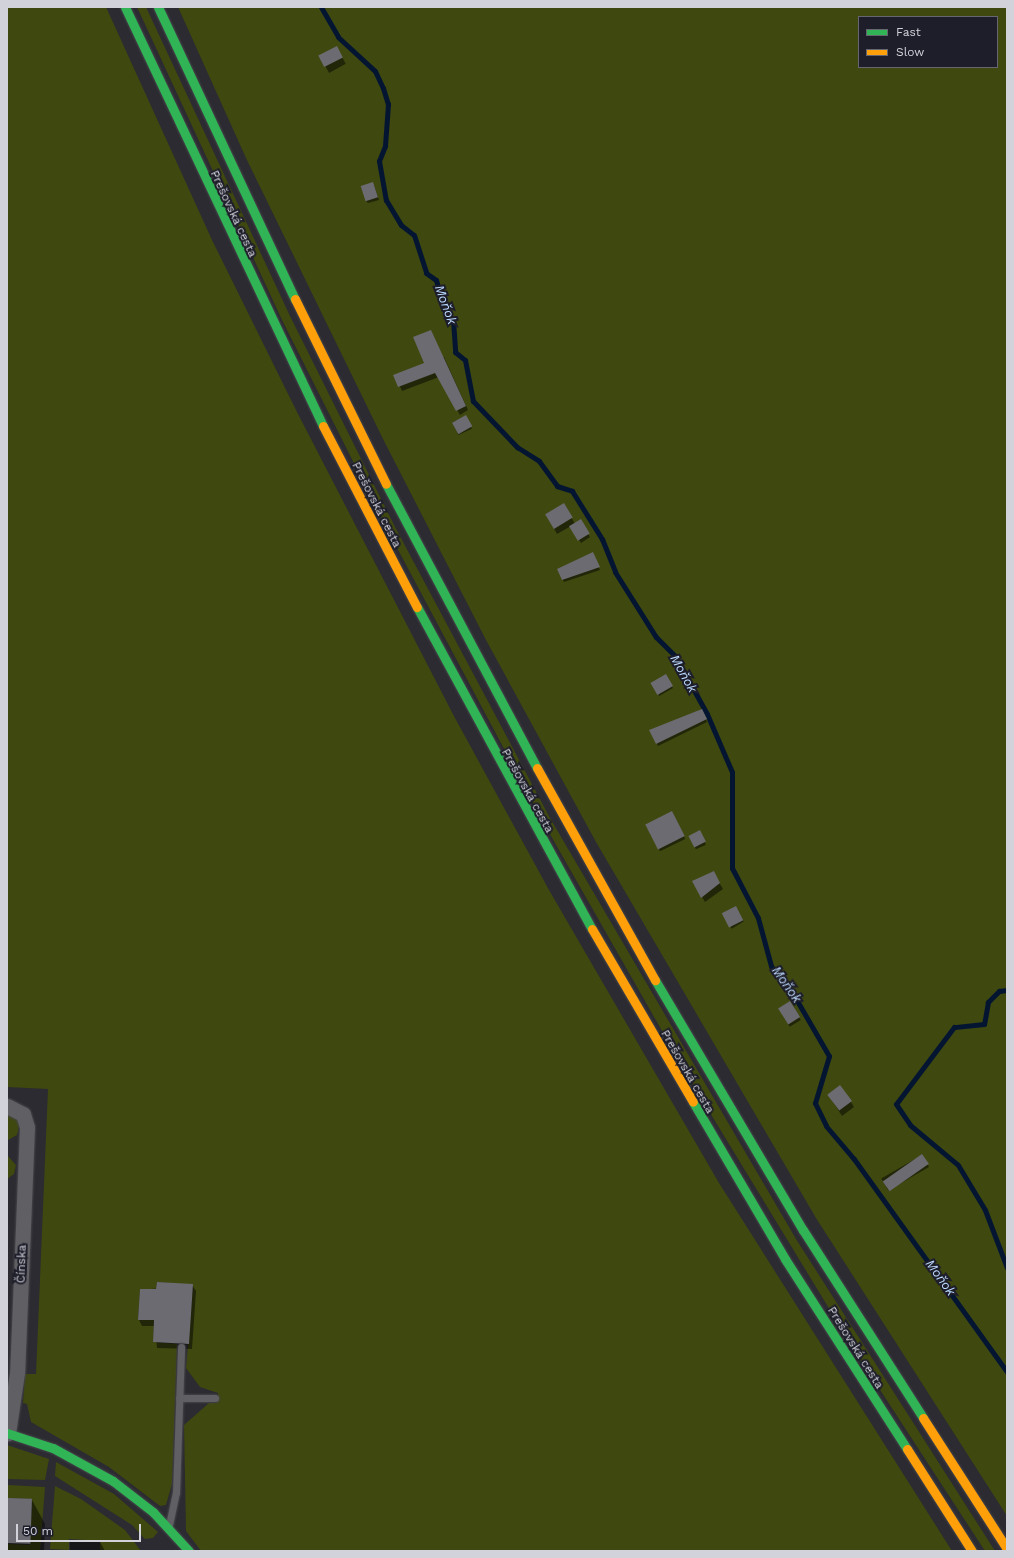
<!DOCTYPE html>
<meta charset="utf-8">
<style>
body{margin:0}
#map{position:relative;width:1014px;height:1558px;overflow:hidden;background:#2b2b31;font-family:"Work Sans",sans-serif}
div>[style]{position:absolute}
.green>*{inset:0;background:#3f480f}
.shadow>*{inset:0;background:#0007;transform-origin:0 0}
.stream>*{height:5px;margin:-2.5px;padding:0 2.5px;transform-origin:2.5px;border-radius:2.5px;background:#041531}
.building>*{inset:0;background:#6c6b71;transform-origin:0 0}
.roads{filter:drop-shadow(0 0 1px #46464b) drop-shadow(0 0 1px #46464b)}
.lane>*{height:7px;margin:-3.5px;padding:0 3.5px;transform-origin:3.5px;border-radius:3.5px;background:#5f5f64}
.street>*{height:15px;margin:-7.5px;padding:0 7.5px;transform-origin:7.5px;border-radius:7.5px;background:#5f5f64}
.fast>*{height:9px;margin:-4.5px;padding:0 4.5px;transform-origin:4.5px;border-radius:4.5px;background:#30b455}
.slow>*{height:9px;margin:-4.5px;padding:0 4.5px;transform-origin:4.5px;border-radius:4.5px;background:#ff9f0a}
span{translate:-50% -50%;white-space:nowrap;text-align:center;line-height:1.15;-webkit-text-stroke:4px #1e1e2a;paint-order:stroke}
.street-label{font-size:12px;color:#d2d2db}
.water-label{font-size:13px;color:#bcdafd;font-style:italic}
.frame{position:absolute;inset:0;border:8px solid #d2d2db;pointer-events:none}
.legend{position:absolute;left:858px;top:16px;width:140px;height:52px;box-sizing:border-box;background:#1e1e2a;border:1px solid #666671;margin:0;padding:5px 7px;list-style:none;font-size:12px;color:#d2d2db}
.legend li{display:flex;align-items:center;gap:8px;height:20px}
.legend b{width:20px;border:1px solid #666671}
.scale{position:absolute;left:16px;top:1524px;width:125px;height:18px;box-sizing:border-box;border:2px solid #d2d2db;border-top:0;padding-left:5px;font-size:12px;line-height:14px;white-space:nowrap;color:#d2d2db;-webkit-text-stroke:3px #1e1e2a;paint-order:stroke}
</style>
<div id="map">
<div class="green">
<i style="clip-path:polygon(7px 7px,106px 7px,212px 240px,297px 412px,455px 718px,549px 890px,719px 1183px,952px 1551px,201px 1551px,186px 1531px,184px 1425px,209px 1403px,217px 1403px,218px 1393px,200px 1387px,186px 1368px,193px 1285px,157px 1282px,156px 1289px,140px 1289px,138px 1320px,154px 1320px,153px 1342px,177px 1344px,172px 1484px,166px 1505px,160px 1506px,109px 1467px,31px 1422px,27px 1404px,23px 1403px,25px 1374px,36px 1374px,48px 1089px,7px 1087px)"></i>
<i style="clip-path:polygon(137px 7px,146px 7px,290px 316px,394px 525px,550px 818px,796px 1239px,995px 1551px,985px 1551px,858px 1356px,690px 1080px,543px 822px,387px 529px,282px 320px)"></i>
<i style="clip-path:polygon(evenodd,178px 7px,1007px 7px,1007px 1516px,816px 1218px,596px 842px,486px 640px,383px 439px,246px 158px,178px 7px,859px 17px,997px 17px,997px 67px,859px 67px,859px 17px)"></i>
<i style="clip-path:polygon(7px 1115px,17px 1119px,19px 1127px,17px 1135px,8px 1140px)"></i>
<i style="clip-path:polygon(7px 1155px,16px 1165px,14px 1174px,7px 1179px)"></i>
<i style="clip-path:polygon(7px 1445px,49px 1459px,45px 1480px,7px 1479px)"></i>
<i style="clip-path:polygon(56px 1462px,114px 1494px,158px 1532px,153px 1538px,145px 1539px,132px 1525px,55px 1476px)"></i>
<i style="clip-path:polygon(8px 1485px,45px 1487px,40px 1551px,7px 1551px,7px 1544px,30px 1545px,32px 1499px,8px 1498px)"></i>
<i style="clip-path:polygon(55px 1486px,81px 1499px,125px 1530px,141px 1551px,100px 1551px,100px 1541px,69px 1539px,69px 1550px,50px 1549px)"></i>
</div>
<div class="shadow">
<i style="left:337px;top:48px;width:18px;height:19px;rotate:61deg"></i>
<i style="clip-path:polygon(374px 185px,379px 200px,368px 203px,366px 201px)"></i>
<i style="clip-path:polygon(444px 357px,468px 410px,460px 415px,439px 377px,402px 391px,395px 375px)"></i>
<i style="left:466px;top:416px;width:14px;height:15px;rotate:65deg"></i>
<i style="clip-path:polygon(564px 504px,575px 524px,580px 521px,590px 537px,581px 543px,571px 526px,557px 534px,546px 514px)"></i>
<i style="clip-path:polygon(592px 553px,600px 570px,564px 582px,558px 570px)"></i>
<i style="left:666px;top:676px;width:14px;height:16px;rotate:60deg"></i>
<i style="clip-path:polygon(701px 711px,707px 722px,658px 746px,650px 730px)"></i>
<i style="left:672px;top:812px;width:30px;height:28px;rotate:64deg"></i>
<i style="left:700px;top:832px;width:14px;height:11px;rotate:65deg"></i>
<i style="clip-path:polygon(713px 872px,723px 889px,705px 902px,693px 882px)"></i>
<i style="left:735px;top:907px;width:17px;height:14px;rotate:59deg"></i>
<i style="left:790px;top:1002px;width:21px;height:13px;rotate:59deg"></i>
<i style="clip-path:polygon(828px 1094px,851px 1102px,854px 1107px,842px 1116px)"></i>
<i style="left:922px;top:1155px;width:14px;height:47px;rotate:60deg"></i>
<i style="clip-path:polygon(192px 1285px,196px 1291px,192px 1349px,157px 1348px,155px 1326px,142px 1326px,139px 1320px,141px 1290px)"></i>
<i style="clip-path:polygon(32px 1500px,45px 1524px,44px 1551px,7px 1551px,7px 1505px)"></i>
<i style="clip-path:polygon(70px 1540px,100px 1542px,105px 1551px,70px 1551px)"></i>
</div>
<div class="stream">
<i style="left:321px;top:7px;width:34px;rotate:60deg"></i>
<i style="left:338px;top:37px;width:50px;rotate:42.6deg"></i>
<i style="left:375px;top:71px;width:19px;rotate:65deg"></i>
<i style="left:383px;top:88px;width:17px;rotate:73deg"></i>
<i style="left:388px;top:104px;width:42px;rotate:94.1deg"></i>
<i style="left:385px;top:146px;width:16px;rotate:112deg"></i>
<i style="left:379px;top:161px;width:40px;rotate:80deg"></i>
<i style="left:386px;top:200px;width:29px;rotate:59deg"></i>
<i style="left:401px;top:225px;width:16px;rotate:38deg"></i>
<i style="left:414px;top:235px;width:40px;rotate:72deg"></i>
<i style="left:426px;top:273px;width:12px;rotate:35deg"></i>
<i style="left:436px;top:280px;width:36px;rotate:74deg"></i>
<i style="left:446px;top:315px;width:9px;rotate:36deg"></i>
<i style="left:453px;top:320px;width:32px;rotate:86deg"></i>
<i style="left:455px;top:352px;width:13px;rotate:39deg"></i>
<i style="left:465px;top:360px;width:42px;rotate:79deg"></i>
<i style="left:473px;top:401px;width:64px;rotate:46.3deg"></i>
<i style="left:517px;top:447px;width:26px;rotate:32deg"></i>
<i style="left:539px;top:461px;width:31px;rotate:54deg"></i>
<i style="left:557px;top:486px;width:16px;rotate:18deg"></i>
<i style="left:572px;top:491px;width:57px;rotate:58deg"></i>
<i style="left:602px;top:539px;width:35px;rotate:68deg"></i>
<i style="left:615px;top:572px;width:77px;rotate:57.8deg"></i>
<i style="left:656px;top:637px;width:27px;rotate:45deg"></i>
<i style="left:675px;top:656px;width:66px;rotate:61.1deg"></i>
<i style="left:707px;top:714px;width:63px;rotate:66.7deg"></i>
<i style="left:732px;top:772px;width:96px;rotate:90deg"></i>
<i style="left:732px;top:868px;width:56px;rotate:62.5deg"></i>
<i style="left:758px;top:918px;width:50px;rotate:74.8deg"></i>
<i style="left:771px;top:966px;width:33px;rotate:51deg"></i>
<i style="left:792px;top:992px;width:74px;rotate:60deg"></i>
<i style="left:829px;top:1056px;width:49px;rotate:106.6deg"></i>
<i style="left:815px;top:1103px;width:25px;rotate:64deg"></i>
<i style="left:826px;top:1126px;width:43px;rotate:49.7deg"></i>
<i style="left:854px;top:1159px;width:262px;rotate:54.3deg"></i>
<i style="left:1007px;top:990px;width:8px;rotate:173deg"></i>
<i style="left:999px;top:991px;width:16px;rotate:135deg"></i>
<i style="left:988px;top:1002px;width:22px;rotate:100deg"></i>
<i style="left:984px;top:1024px;width:30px;rotate:174deg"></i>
<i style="left:954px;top:1027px;width:96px;rotate:127deg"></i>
<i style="left:896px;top:1104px;width:25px;rotate:56deg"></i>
<i style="left:910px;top:1125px;width:62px;rotate:39.8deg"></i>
<i style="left:958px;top:1165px;width:52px;rotate:59deg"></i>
<i style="left:985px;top:1210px;width:62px;rotate:69.2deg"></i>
</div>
<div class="building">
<i style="left:337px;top:46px;width:13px;height:21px;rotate:63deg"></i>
<i style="left:373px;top:182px;width:16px;height:13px;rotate:72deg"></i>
<i style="clip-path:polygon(431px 330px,466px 406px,456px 411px,435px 373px,398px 387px,393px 375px,424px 363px,413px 337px)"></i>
<i style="left:466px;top:415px;width:13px;height:16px;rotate:61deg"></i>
<i style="left:564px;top:503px;width:17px;height:22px;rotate:59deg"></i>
<i style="left:581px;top:519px;width:17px;height:14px;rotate:59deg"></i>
<i style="clip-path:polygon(593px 552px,600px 567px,562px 580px,557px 569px)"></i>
<i style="left:666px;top:674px;width:14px;height:18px;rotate:60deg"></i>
<i style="clip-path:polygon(702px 709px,707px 719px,656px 744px,649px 730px)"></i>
<i style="left:672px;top:811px;width:28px;height:30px;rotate:63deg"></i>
<i style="left:700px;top:830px;width:13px;height:13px;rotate:63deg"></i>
<i style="clip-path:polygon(714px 871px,720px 883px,701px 898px,692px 881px)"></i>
<i style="left:736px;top:906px;width:16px;height:16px;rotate:63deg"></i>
<i style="left:790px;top:1001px;width:19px;height:14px;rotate:58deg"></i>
<i style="left:840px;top:1085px;width:20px;height:16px;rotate:53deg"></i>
<i style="left:922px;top:1154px;width:12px;height:48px;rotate:55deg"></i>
<i style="clip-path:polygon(157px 1282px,193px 1284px,189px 1344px,153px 1342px,154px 1320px,138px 1320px,140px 1289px,156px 1289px)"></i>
<i style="left:8px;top:1498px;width:24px;height:45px;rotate:2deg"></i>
</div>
<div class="roads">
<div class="lane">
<i style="left:179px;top:1398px;width:36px"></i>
<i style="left:169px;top:1525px;width:33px;rotate:-78deg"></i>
<i style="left:176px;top:1493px;width:146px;rotate:-88deg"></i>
</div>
<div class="street">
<i style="left:7px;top:1106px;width:18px;rotate:27deg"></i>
<i style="left:23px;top:1114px;width:14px;rotate:73deg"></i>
<i style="left:27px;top:1127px;width:246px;rotate:92.3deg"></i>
<i style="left:17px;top:1373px;width:61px;rotate:98.5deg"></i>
</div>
<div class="fast">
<i style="left:125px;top:7px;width:463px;rotate:64.7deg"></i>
<i style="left:158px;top:7px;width:323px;rotate:64.9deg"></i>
<i style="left:386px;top:484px;width:322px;rotate:62deg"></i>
<i style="left:417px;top:607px;width:366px;rotate:61.5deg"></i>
<i style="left:655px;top:980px;width:291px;rotate:59.4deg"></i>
<i style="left:803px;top:1230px;width:223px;rotate:57.4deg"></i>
<i style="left:693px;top:1102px;width:182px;rotate:59.6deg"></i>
<i style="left:785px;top:1259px;width:226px;rotate:57.3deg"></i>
<i style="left:7px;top:1433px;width:48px;rotate:18.1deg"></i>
<i style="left:53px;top:1448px;width:68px;rotate:28.8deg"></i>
<i style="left:113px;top:1481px;width:51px;rotate:37.8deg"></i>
<i style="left:153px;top:1512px;width:53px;rotate:47.3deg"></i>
</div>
<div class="slow">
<i style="left:295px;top:299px;width:206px;rotate:63.8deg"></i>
<i style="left:323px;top:426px;width:204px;rotate:62.6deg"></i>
<i style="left:537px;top:768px;width:243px;rotate:60.9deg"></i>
<i style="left:592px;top:929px;width:200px;rotate:59.7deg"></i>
<i style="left:923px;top:1418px;width:156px;rotate:57.3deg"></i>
<i style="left:907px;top:1449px;width:121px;rotate:57.5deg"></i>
</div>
</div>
<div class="street-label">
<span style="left:233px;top:214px;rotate:65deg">Prešovská cesta</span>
<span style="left:376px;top:505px;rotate:63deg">Prešovská cesta</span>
<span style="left:527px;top:791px;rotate:61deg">Prešovská cesta</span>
<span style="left:687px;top:1072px;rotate:60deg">Prešovská cesta</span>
<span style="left:22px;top:1264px;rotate:-88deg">Čínska</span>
<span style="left:855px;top:1348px;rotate:58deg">Prešovská cesta</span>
</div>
<div class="water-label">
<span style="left:445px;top:305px;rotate:70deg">Moňok</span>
<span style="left:683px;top:674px;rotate:61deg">Moňok</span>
<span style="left:786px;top:985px;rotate:55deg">Moňok</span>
<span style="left:940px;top:1278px;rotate:54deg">Moňok</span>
</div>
<div class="frame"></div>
<ul class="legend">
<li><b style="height:5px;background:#30b455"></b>Fast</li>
<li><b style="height:5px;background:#ff9f0a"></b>Slow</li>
</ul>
<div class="scale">50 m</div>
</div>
